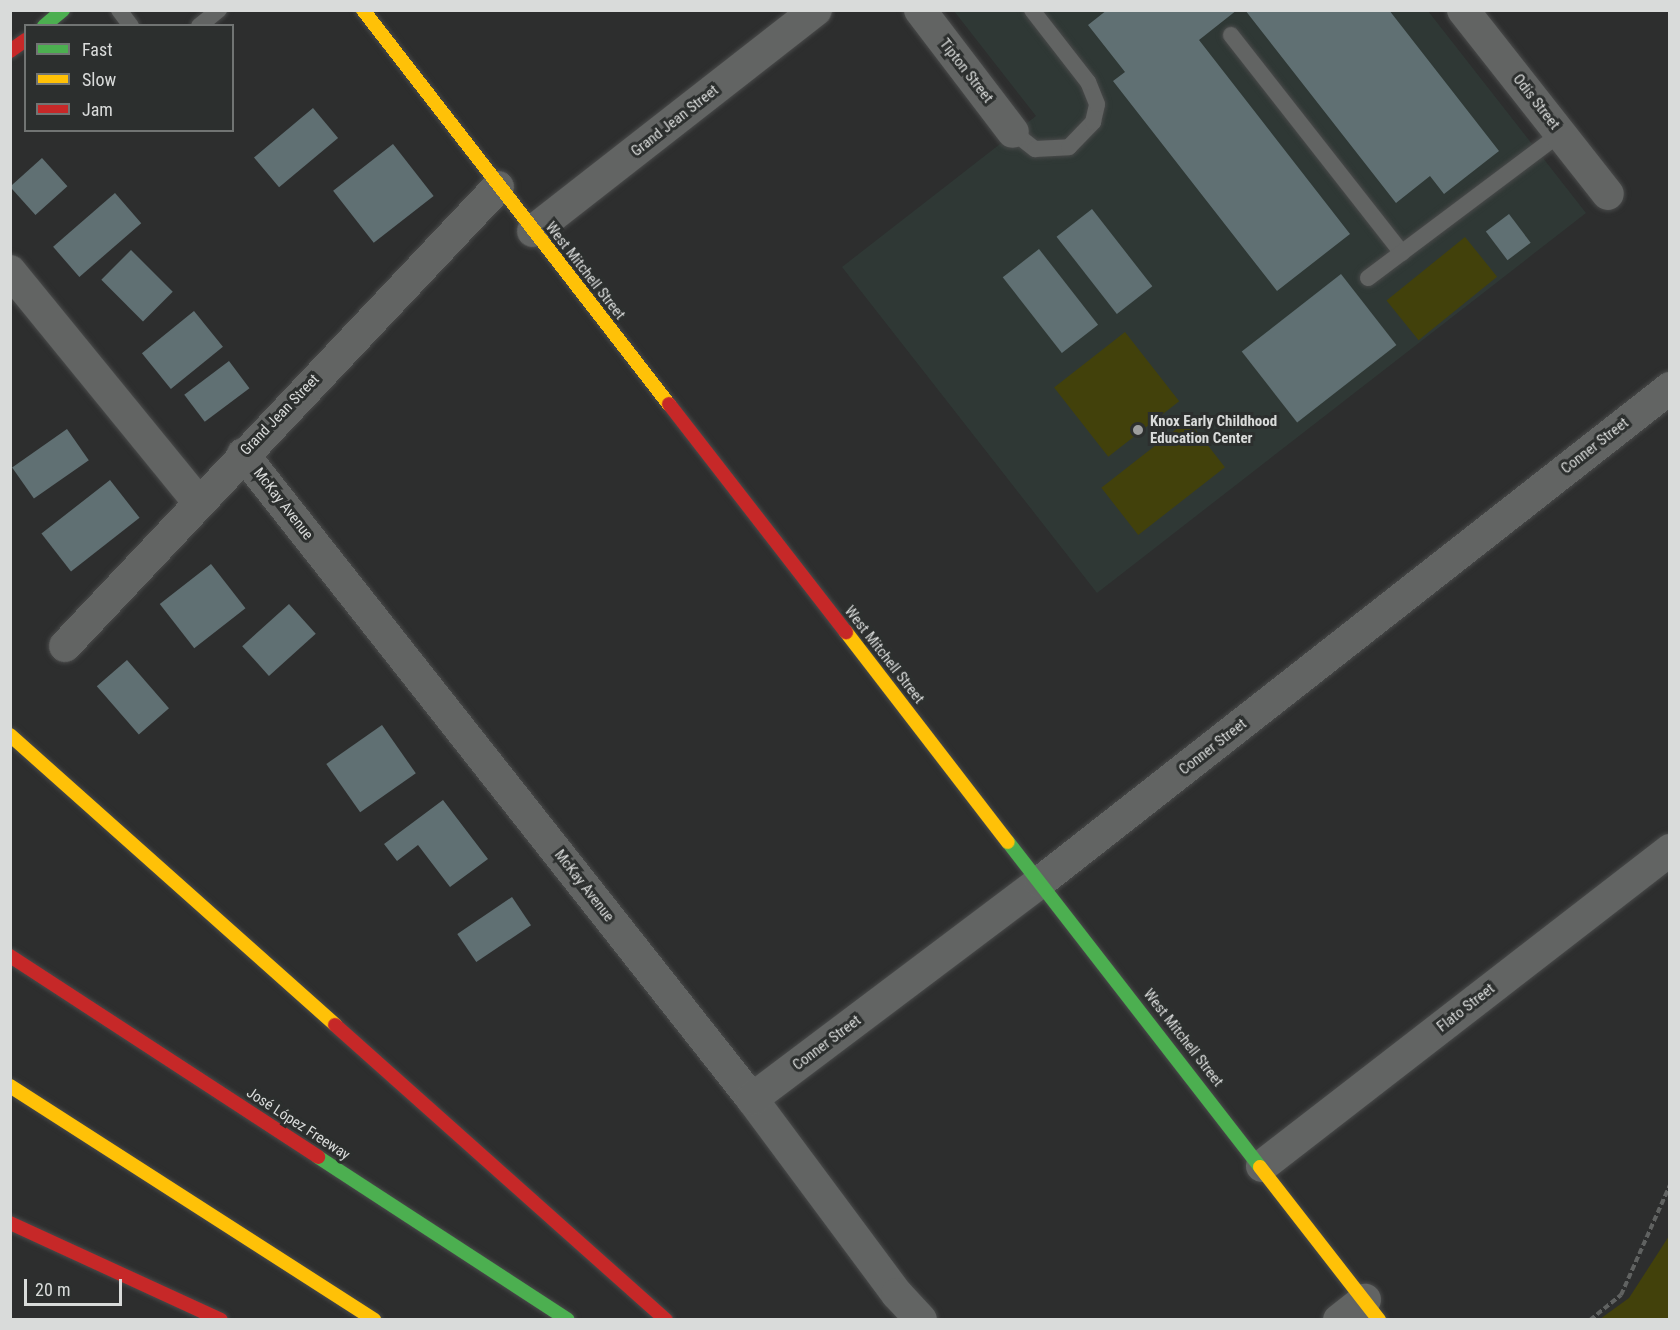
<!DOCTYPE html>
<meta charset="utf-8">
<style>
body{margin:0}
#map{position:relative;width:1680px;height:1330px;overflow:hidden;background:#2d2e2e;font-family:"Roboto Condensed",sans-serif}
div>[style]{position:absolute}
.built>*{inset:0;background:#2f3835}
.green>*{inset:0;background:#42410b;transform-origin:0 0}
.building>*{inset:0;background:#607073;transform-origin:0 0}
.path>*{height:4px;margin-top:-2px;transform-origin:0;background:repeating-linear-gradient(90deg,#606261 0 6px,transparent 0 9px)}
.roads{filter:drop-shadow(0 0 2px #494a4a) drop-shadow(0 0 2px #494a4a)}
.lane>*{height:16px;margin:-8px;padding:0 8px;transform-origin:8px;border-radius:8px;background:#626463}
.street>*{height:32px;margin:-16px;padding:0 16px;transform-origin:16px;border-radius:16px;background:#626463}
.fast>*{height:14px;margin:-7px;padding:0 7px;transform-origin:7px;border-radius:7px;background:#4caf50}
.slow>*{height:14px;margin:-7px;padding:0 7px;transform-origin:7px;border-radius:7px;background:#ffc107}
.jam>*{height:14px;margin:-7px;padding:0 7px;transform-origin:7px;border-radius:7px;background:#c62828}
.dots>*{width:16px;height:16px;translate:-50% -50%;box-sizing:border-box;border:3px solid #2c2f2e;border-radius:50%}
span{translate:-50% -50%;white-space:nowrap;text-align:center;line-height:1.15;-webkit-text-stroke:6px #2c2f2e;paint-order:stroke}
.street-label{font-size:15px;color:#d9dbda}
.poi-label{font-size:15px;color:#d9dbda;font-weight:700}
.left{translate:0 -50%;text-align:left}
.frame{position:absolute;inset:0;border:12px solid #d9dbda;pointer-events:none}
.legend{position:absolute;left:24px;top:24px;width:210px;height:108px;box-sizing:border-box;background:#2c2f2e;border:2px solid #717473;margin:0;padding:8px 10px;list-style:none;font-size:18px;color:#d9dbda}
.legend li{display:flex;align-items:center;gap:12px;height:30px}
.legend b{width:30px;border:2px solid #717473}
.scale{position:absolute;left:24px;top:1279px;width:98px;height:27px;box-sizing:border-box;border:3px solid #d9dbda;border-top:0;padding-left:8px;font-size:18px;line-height:21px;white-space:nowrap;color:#d9dbda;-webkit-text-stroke:4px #2c2f2e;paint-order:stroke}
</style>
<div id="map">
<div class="built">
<i style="clip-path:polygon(954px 11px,1428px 11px,1586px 213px,1097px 593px,842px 267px,1036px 116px)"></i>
</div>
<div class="green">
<i style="left:1465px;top:237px;width:51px;height:101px;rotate:51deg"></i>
<i style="left:1125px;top:332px;width:88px;height:90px;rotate:52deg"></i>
<i style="left:1188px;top:420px;width:60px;height:110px;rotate:52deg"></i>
<i style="clip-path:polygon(1669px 1236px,1669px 1319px,1600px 1319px,1629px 1298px)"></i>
</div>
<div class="building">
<i style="clip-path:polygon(1107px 10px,1237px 10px,1199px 40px,1350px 234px,1277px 291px,1113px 81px,1125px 72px,1088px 25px)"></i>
<i style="clip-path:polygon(1245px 10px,1389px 10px,1499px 151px,1444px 194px,1430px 176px,1396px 203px)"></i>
<i style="left:313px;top:108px;width:39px;height:77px;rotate:50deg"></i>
<i style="left:393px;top:144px;width:66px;height:76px;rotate:52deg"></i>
<i style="left:42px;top:158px;width:38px;height:43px;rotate:48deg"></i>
<i style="left:115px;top:193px;width:40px;height:82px;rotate:49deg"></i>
<i style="left:1092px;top:209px;width:98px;height:45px;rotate:52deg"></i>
<i style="left:1509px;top:214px;width:36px;height:29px;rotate:53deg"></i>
<i style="left:1039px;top:249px;width:96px;height:46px;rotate:52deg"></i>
<i style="left:131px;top:250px;width:59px;height:42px;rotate:45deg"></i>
<i style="left:1341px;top:274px;width:90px;height:126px;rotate:52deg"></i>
<i style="left:194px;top:311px;width:46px;height:67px;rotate:51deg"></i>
<i style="left:229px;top:361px;width:34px;height:56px;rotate:53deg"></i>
<i style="left:67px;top:429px;width:38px;height:67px;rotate:55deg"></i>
<i style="left:110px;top:480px;width:48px;height:87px;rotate:52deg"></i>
<i style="left:211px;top:564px;width:56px;height:65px;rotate:52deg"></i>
<i style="left:289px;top:604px;width:40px;height:63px;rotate:48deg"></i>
<i style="left:127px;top:660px;width:64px;height:40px;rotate:49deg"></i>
<i style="left:382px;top:725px;width:59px;height:68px;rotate:55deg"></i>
<i style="clip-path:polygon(443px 800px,488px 859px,450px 887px,418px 845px,397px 861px,384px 844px)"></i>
<i style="left:512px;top:897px;width:34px;height:66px;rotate:56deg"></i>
</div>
<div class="path">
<i style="left:1590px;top:1320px;width:40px;rotate:-39deg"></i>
<i style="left:1621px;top:1295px;width:120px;rotate:-66deg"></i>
</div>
<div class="roads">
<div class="lane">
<i style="left:119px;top:10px;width:20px;rotate:53deg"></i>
<i style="left:199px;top:26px;width:26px;rotate:-39deg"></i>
<i style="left:1231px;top:35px;width:277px;rotate:51.9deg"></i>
<i style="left:1013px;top:132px;width:28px;rotate:38deg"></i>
<i style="left:1035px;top:149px;width:34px;rotate:-3deg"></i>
<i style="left:1069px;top:147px;width:35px;rotate:-46deg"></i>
<i style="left:1093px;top:122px;width:18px;rotate:-77deg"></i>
<i style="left:1097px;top:104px;width:24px;rotate:-112deg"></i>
<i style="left:1088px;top:82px;width:91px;rotate:-127.9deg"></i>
<i style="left:1368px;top:278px;width:240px;rotate:-36.9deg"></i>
</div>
<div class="street">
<i style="left:920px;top:10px;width:153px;rotate:52.7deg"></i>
<i style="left:1463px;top:10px;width:234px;rotate:51.8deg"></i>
<i style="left:533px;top:231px;width:359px;rotate:-38deg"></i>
<i style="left:10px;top:271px;width:299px;rotate:50.8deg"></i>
<i style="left:243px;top:454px;width:822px;rotate:51.72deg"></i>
<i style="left:752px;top:1099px;width:243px;rotate:53.4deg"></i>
<i style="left:897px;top:1294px;width:35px;rotate:47deg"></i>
<i style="left:65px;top:646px;width:631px;rotate:-46.67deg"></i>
<i style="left:752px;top:1099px;width:361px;rotate:-37deg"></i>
<i style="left:1040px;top:882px;width:801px;rotate:-38.1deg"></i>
<i style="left:1262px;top:1166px;width:516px;rotate:-37.76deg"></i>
<i style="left:1339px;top:1320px;width:33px;rotate:-38deg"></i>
</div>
<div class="fast">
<i style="left:44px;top:26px;width:25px;rotate:-40deg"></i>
<i style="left:1008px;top:842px;width:411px;rotate:52.2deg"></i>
<i style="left:318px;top:1157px;width:298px;rotate:33.1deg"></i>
</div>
<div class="slow">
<i style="left:363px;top:10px;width:499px;rotate:52.2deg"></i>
<i style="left:846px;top:632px;width:265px;rotate:52.4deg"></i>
<i style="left:10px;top:735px;width:436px;rotate:41.7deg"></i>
<i style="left:10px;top:1086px;width:433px;rotate:32.7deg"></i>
<i style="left:1260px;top:1167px;width:194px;rotate:52.1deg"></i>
</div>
<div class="jam">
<i style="left:10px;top:51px;width:19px;rotate:-35deg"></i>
<i style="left:669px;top:404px;width:289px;rotate:52.2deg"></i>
<i style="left:10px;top:956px;width:368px;rotate:33.1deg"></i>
<i style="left:335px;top:1025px;width:443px;rotate:41.7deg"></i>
<i style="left:10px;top:1223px;width:232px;rotate:24.7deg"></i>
</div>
</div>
<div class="dots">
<i style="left:1138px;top:430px;background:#9d9e9e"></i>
</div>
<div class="street-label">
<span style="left:966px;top:71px;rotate:52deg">Tipton Street</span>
<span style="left:1536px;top:102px;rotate:52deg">Odis Street</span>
<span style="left:675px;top:121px;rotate:-38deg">Grand Jean Street</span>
<span style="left:585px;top:271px;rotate:52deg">West Mitchell Street</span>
<span style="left:280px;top:415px;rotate:-46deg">Grand Jean Street</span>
<span style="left:1595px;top:446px;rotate:-38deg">Conner Street</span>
<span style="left:283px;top:504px;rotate:52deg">McKay Avenue</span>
<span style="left:884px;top:655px;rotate:52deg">West Mitchell Street</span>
<span style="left:1213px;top:747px;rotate:-38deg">Conner Street</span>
<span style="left:584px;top:886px;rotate:52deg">McKay Avenue</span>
<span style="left:1466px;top:1008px;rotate:-38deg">Flato Street</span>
<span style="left:1183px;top:1038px;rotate:52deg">West Mitchell Street</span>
<span style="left:827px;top:1043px;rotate:-37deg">Conner Street</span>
<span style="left:298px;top:1124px;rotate:33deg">José López Freeway</span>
</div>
<div class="poi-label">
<span class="left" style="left:1150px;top:430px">Knox Early Childhood<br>Education Center</span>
</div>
<div class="frame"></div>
<ul class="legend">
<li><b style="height:8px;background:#4caf50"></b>Fast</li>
<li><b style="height:8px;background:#ffc107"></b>Slow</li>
<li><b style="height:8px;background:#c62828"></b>Jam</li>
</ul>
<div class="scale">20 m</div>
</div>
